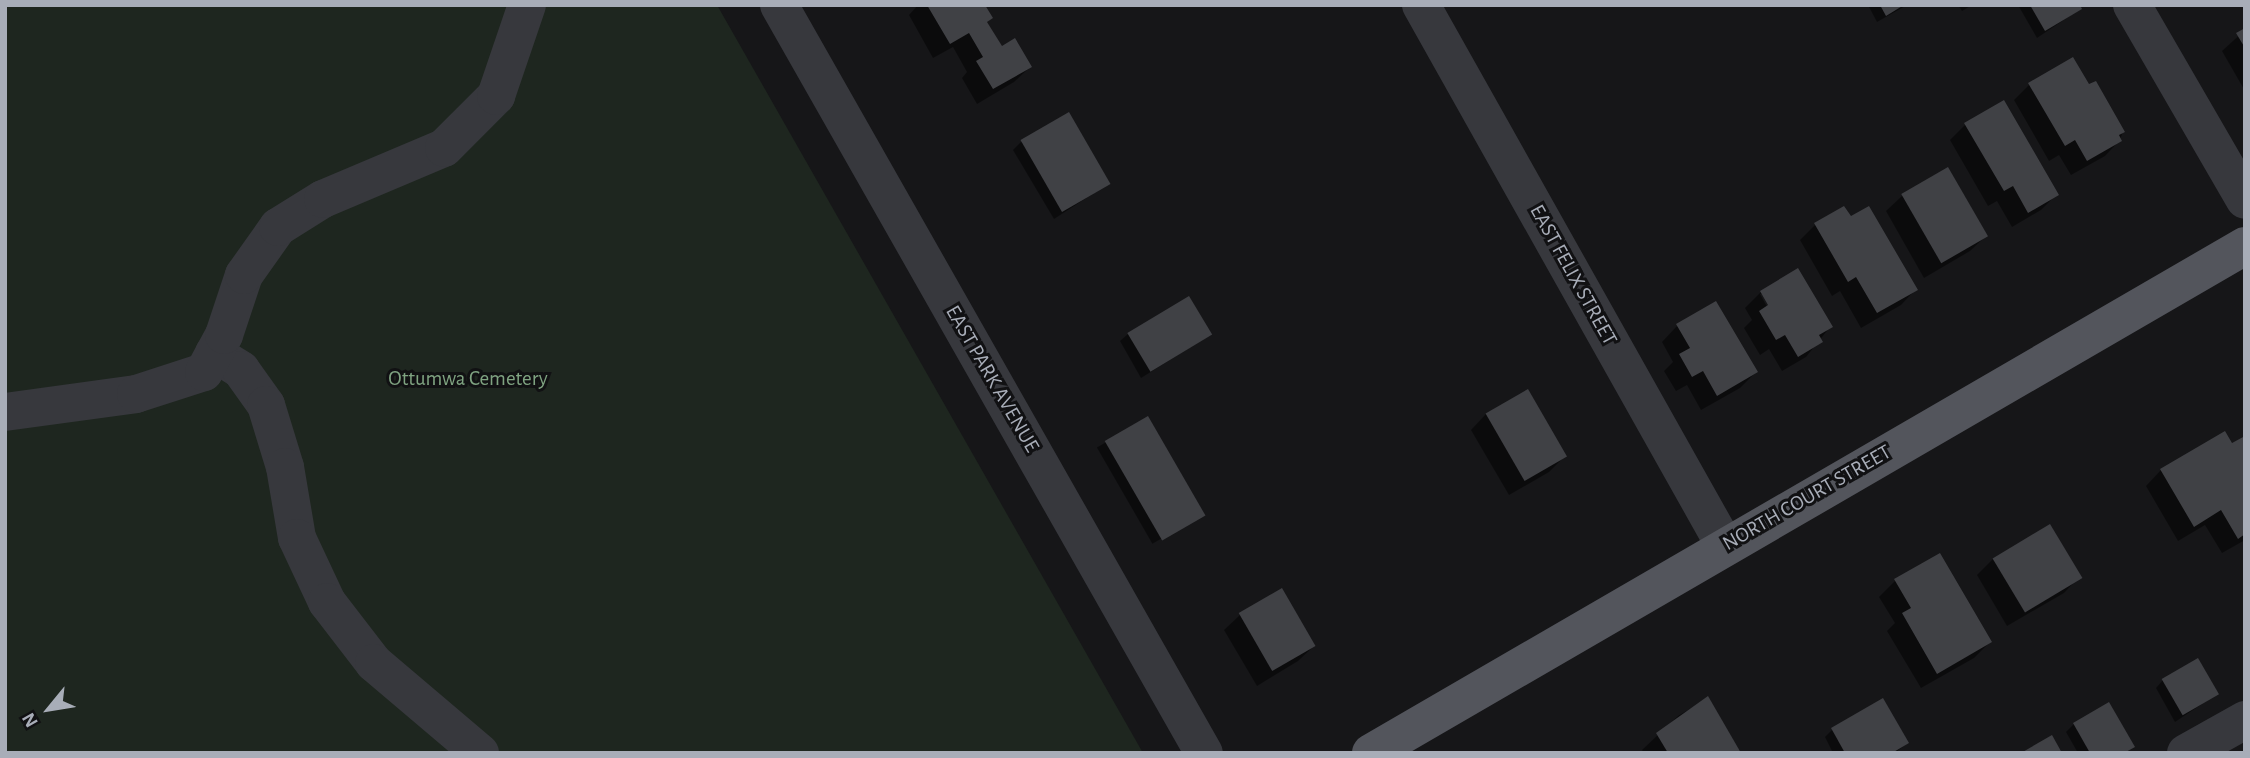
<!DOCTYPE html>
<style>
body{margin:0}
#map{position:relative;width:2250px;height:758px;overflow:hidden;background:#161618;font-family:"Alegreya Sans",sans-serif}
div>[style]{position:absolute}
.green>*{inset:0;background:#1e261f}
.shadow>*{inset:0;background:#0007;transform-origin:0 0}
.building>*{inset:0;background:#404145;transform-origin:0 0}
.minor>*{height:38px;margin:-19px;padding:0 19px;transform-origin:19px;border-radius:19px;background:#37383d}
.major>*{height:38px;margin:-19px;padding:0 19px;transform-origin:19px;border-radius:19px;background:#53555c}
span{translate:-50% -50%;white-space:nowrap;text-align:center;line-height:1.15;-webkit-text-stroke:6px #111113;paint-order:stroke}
.street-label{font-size:21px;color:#a8adb8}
.park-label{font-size:21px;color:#7fa381}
.frame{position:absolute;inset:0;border:7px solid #a8adb8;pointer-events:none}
.north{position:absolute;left:14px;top:674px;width:70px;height:70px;-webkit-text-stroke:5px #111113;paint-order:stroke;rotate:240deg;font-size:19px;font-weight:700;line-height:28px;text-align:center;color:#a8adb8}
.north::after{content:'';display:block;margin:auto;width:24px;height:32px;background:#a8adb8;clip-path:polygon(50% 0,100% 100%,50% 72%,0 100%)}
</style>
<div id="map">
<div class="green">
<i style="clip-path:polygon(5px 5px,717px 5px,1143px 753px,5px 753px)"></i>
</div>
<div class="shadow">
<i style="clip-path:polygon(918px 5px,983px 5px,991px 18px,986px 23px,1001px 48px,1030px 67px,1014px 82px,977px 104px,962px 78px,967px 72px,953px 47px,933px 58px,909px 15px)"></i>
<i style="clip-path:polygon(1868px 5px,1907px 5px,1877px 22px)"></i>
<i style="clip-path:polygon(1958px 5px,1972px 5px,1962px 11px)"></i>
<i style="clip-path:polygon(2018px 5px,2078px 5px,2080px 9px,2037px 38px)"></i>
<i style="clip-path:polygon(2245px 30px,2245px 91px,2222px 51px)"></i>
<i style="clip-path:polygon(2029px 85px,2089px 87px,2123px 131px,2120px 140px,2105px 156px,2071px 175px,2059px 155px,2049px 161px,2014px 100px)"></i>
<i style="clip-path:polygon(1966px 124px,2057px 194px,2041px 210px,2012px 227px,1997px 201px,1988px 206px,1950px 140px)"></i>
<i style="clip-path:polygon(1021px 142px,1108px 184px,1054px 219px,1013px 150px)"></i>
<i style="clip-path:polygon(1947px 169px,1986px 236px,1970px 251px,1924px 278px,1886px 211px,1902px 196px)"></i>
<i style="clip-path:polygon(1815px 225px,1916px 289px,1901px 305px,1861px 328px,1840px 291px,1832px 296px,1800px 240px)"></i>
<i style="clip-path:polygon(evenodd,1761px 292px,1830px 327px,1806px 357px,1782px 371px,1769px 349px,1760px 355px,1744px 328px,1752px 320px,1745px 308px,1761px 292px,1760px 294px,1764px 294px,1774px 312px,1771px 314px,1760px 294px)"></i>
<i style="clip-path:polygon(1677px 326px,1756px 372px,1740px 388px,1701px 410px,1687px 385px,1676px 391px,1664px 371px,1673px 362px,1662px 342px)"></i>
<i style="clip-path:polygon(1128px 334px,1210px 335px,1141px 378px,1120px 341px)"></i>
<i style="clip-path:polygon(1486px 414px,1565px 456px,1549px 472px,1509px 495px,1471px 430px)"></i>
<i style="left:1148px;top:418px;width:111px;height:59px;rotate:60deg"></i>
<i style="clip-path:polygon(2245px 438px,2245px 540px,2222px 553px,2205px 525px,2178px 541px,2146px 486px,2161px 470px)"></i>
<i style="clip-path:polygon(1940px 555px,1990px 642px,1974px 658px,1921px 688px,1887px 631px,1895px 623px,1879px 597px,1895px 581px)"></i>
<i style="clip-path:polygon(1993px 559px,2079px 577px,2064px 593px,2007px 626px,1977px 575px)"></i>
<i style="clip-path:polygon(1240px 615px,1314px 646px,1298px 661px,1257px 686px,1224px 630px)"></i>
<i style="clip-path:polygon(2163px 680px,2217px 694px,2175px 722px,2156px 688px)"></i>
<i style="clip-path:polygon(1708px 698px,1739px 753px,1644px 753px,1642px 750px,1678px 716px)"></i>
<i style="clip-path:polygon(2074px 724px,2133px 746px,2126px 753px,2078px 753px,2066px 732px)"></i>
<i style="clip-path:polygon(1832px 730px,1907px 743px,1895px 753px,1833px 753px,1825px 737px)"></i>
</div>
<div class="building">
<i style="clip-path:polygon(927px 5px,985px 5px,993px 18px,987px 22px,1002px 46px,1015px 38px,1032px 67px,993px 89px,976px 61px,983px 57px,969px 33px,950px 44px)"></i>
<i style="clip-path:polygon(1880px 5px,1904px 5px,1886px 16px)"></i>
<i style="clip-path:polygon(2030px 5px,2080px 5px,2082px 9px,2045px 31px)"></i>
<i style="clip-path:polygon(2245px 28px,2245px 48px,2236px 33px)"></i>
<i style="clip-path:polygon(2073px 57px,2089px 84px,2096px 81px,2125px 132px,2119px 135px,2122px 141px,2087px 161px,2075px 140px,2065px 146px,2028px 83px)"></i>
<i style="clip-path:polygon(2004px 100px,2059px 195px,2028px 213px,2013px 186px,2004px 191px,1964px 123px)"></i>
<i style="left:1069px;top:112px;width:83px;height:56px;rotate:60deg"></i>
<i style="left:1948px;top:167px;width:80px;height:54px;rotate:60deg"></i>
<i style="clip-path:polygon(1844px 206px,1851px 216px,1869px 206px,1918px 290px,1877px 313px,1856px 277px,1848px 282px,1814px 223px)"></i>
<i style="clip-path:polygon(1798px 268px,1833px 327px,1819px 335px,1823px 342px,1798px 357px,1785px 335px,1776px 340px,1759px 311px,1768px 305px,1760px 291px)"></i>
<i style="left:1189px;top:296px;width:45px;height:72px;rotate:59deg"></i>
<i style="clip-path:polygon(1716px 301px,1758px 372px,1717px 396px,1703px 371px,1692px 377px,1679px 354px,1690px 348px,1676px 324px)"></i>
<i style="left:1528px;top:389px;width:78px;height:49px;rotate:60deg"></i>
<i style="left:1148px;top:416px;width:115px;height:50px;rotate:60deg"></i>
<i style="clip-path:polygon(2225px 431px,2232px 443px,2245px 436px,2245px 534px,2238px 539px,2221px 510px,2194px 527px,2160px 469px)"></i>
<i style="left:2050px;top:524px;width:63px;height:67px;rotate:59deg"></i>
<i style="clip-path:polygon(1940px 553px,1992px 642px,1937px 674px,1902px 613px,1911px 608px,1894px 579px)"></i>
<i style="left:1282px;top:588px;width:67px;height:50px;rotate:60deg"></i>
<i style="left:2198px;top:658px;width:42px;height:42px;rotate:60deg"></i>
<i style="clip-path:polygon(1708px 696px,1741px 753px,1668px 753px,1656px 733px)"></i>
<i style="clip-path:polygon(1883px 698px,1909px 743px,1892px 753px,1845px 753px,1831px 728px)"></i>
<i style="clip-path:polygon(2109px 702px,2135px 747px,2124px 753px,2090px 753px,2073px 723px)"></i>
<i style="clip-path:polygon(2052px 735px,2062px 753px,2021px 753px)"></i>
</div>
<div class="minor">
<i style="left:779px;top:5px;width:860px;rotate:60.4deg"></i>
<i style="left:1421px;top:5px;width:621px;rotate:60.67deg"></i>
<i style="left:2132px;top:5px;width:225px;rotate:59.9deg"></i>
<i style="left:214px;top:353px;width:32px;rotate:32deg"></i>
<i style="left:241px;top:370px;width:43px;rotate:54.5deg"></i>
<i style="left:266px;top:405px;width:65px;rotate:73deg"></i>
<i style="left:285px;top:467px;width:72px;rotate:80.4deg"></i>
<i style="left:297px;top:538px;width:71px;rotate:64.9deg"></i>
<i style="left:327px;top:602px;width:77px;rotate:52.4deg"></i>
<i style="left:374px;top:663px;width:139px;rotate:40.3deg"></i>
<i style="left:5px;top:412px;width:132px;rotate:-7.8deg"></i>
<i style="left:136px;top:394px;width:71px;rotate:-17.9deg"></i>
<i style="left:204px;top:372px;width:42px;rotate:-61.6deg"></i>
<i style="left:224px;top:335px;width:63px;rotate:-71.6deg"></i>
<i style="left:244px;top:275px;width:59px;rotate:-54.7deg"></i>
<i style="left:278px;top:227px;width:53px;rotate:-31.9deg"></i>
<i style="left:323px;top:199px;width:131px;rotate:-22.9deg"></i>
<i style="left:444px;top:148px;width:74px;rotate:-45deg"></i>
<i style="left:496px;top:96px;width:96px;rotate:-71.2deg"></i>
<i style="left:2186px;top:753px;width:68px;rotate:-29.2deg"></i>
</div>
<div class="major">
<i style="left:1371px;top:753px;width:1010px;rotate:-30.12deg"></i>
</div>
<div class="street-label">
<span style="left:1573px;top:275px;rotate:61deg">EAST FELIX STREET</span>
<span style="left:992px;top:379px;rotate:60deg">EAST PARK AVENUE</span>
<span style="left:1807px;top:498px;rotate:-30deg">NORTH COURT STREET</span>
</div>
<div class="park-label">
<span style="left:468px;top:379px">Ottumwa Cemetery</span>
</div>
<div class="frame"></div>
<div class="north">N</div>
</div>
